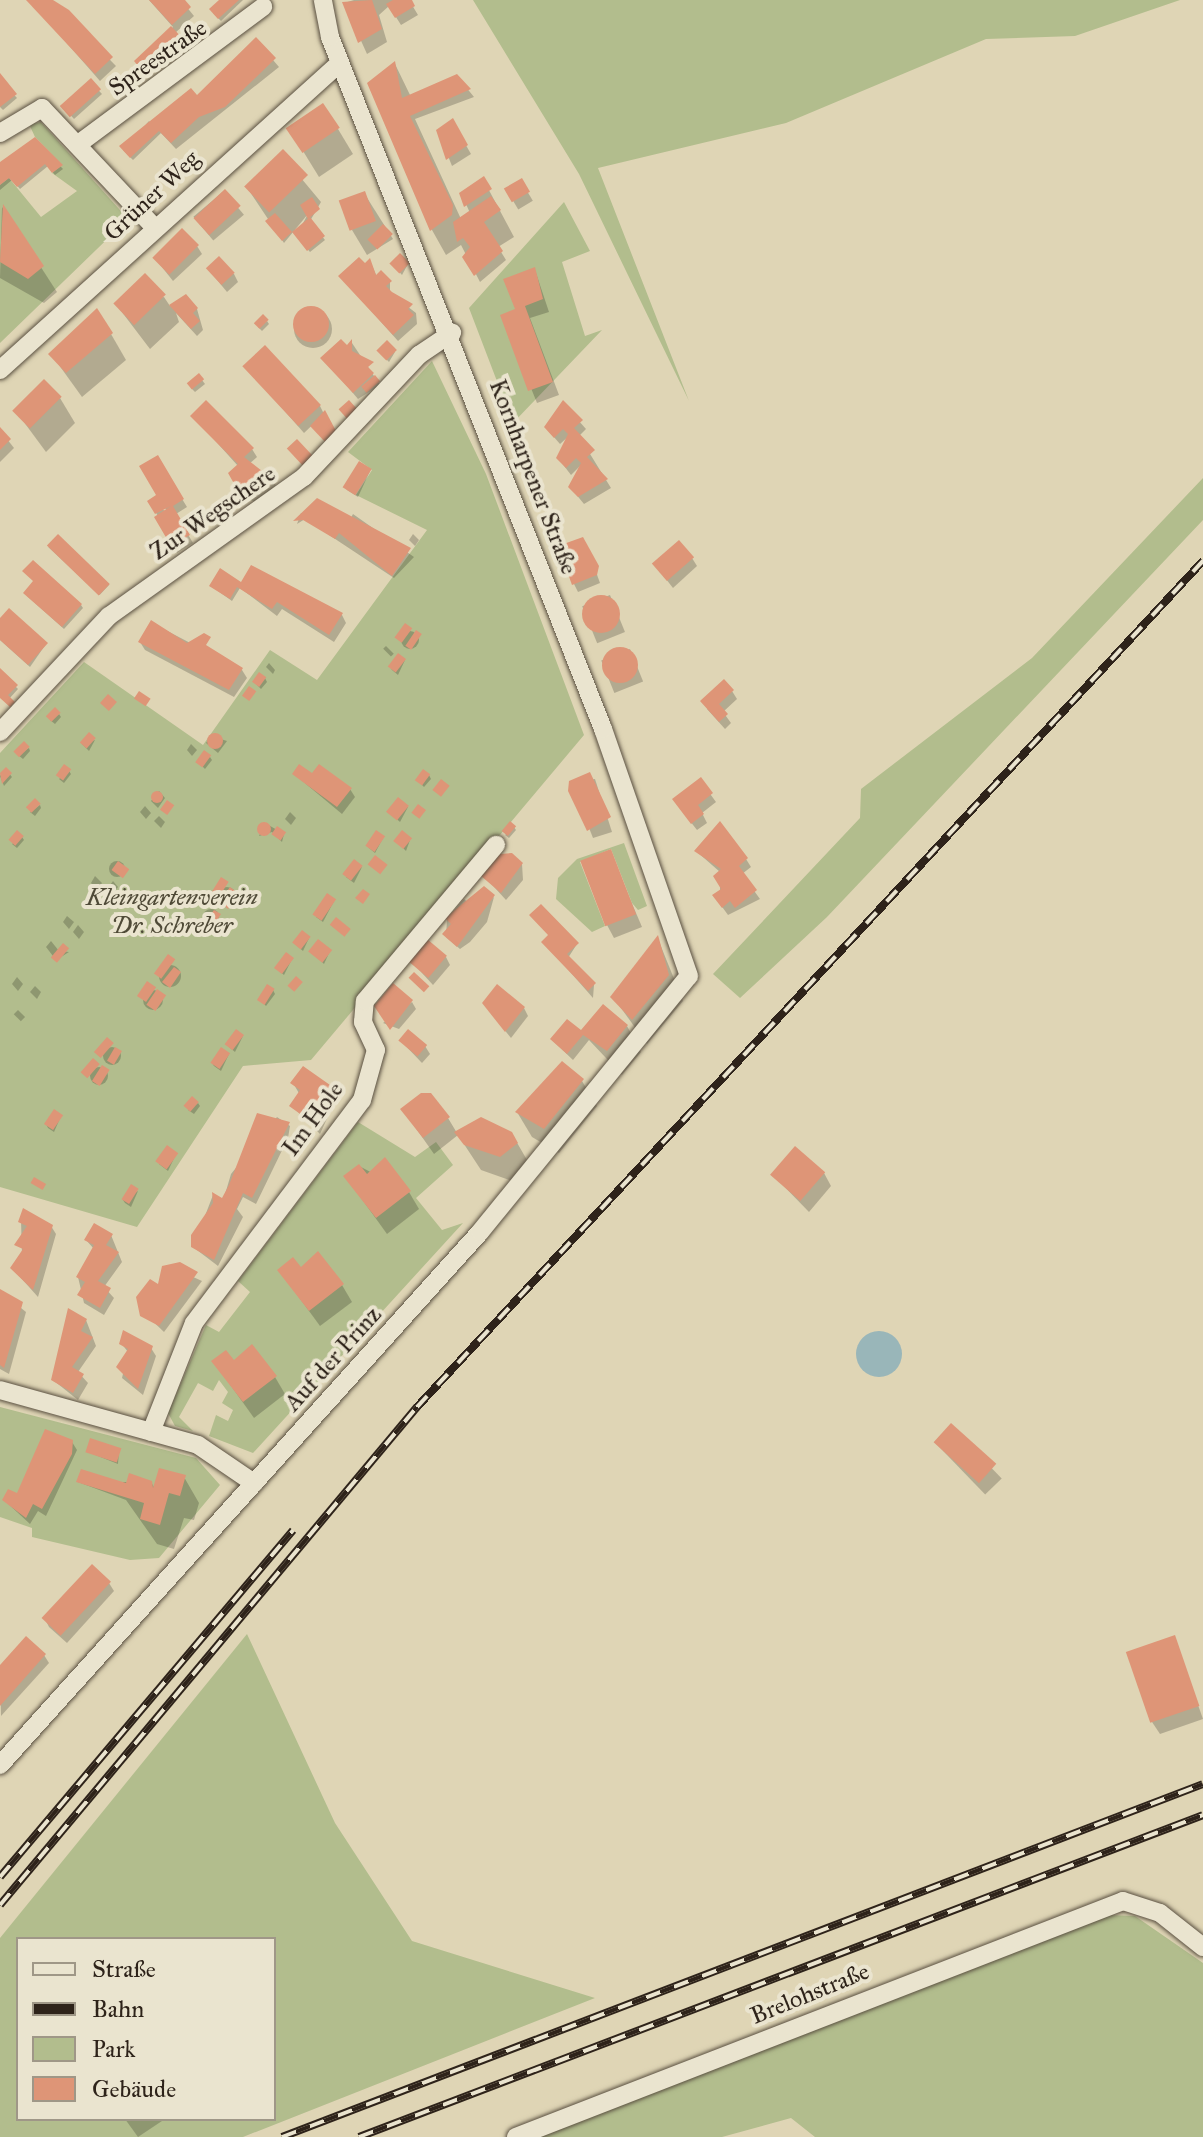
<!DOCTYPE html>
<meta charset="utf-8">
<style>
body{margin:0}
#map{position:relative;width:1203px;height:2137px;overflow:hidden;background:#dfd5b5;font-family:"IM FELL Great Primer",serif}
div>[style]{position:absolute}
.green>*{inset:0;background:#b2bd8d}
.water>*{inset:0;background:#99b6b9}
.round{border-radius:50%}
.shadow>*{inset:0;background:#0003;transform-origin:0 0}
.building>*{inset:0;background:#de9577;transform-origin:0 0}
.roads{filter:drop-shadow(0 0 2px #5a5041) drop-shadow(0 0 2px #5a5041)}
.minor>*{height:18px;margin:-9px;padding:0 9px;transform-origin:9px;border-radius:9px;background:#eae4cf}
.rail>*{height:8px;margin-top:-4px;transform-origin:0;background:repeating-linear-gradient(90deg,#eae4cf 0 15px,#2e231a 0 30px);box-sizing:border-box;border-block:2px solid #2e231a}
span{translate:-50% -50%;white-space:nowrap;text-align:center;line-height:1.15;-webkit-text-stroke:8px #eae4cf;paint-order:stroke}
.street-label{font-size:24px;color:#2e231a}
.park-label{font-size:24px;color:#4f4a37;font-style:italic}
.legend{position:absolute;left:16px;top:1937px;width:260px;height:184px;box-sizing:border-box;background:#eae4cf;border:2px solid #9f9787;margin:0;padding:10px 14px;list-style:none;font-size:24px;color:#2e231a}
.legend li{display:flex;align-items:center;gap:16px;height:40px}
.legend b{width:40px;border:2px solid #9f9787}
</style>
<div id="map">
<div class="green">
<i style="clip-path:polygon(473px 0,1180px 0,1075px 36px,986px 39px,786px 123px,598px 168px,689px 401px,579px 174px)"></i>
<i style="clip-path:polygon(41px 122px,128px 219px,0 343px,0 185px,9px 178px,41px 217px,77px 191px,52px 173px,62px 165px,35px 137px,29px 124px)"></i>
<i style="clip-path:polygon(564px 202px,590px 251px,562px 262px,585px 336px,602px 330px,513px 423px,469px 308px)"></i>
<i style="clip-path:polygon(432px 361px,486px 474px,584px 735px,311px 1060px,243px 1066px,137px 1227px,0 1187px,0 753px,84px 662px,203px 745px,270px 650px,317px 680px,427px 530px,356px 495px,372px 470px,348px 452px)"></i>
<i style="clip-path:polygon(1203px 478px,1203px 520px,827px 917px,740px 998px,713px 974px,860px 818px,861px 789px,1032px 658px)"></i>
<i style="clip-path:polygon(624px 843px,647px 906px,638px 910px,632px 903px,611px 849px,580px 862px,605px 926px,592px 932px,556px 899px,558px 878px,577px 859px)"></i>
<i style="clip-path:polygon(358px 1122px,415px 1157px,436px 1142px,453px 1165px,416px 1198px,442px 1230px,463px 1223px,253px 1453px,209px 1436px,216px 1415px,228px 1421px,233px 1410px,222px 1403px,228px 1392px,219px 1380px,213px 1391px,198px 1383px,179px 1417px,193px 1431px,175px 1426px,168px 1413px,206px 1325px,219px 1332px,250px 1292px,238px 1281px)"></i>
<i style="clip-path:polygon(0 1407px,196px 1458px,220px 1485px,159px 1558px,130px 1560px,32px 1537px,32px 1528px,0 1517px)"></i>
<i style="clip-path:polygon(evenodd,247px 1634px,335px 1823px,412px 1941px,595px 1998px,243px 2137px,0 2137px,0 1938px,247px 1634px,18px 1939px,274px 1939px,274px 2119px,18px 2119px,18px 1939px)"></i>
<i style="clip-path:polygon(1107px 1915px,1135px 1916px,1203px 1963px,1203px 2137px,815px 2137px,791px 2118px,722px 2137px,534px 2137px)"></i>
</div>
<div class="water">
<i class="round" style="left:856px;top:1331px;width:46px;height:46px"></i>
</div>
<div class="shadow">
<i style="clip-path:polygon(29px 0,52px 0,116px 66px,100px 81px)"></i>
<i style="clip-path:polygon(149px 0,181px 0,194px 16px,175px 33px,183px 44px,146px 74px,136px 62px,173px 27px)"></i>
<i style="clip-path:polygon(222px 0,243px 0,221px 21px,213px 13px)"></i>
<i style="clip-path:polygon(354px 0,409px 0,418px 15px,401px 25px,389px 6px,379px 15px,387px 42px,367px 54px,344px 3px)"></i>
<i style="clip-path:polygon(256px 40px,279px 67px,176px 149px,161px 133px,133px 160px,123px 150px,149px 121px,153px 126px,197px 98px)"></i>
<i style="clip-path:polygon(395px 64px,411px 97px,457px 76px,474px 97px,415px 119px,461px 219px,470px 213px,461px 193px,483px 179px,514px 237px,498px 247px,506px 260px,480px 282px,461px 245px,446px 255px,432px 230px,370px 84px)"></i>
<i style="clip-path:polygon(0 79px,17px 98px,3px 110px,0 107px)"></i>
<i style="clip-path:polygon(90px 81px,102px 94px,74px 119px,65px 109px)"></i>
<i style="clip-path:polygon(452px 121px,471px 154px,452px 166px,438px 131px)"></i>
<i style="clip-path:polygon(338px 129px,353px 154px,319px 177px,290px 130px)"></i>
<i style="clip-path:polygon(34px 139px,63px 169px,55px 175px,48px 166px,20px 189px,12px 180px,0 190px,0 167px)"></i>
<i style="clip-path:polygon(281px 154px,321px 202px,310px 221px,325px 240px,310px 252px,296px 236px,308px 214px,284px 243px,246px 186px)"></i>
<i style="left:521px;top:181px;width:23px;height:17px;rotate:59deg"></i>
<i style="left:224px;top:191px;width:31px;height:40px;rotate:50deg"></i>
<i style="clip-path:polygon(364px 193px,393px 239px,367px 255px,352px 230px)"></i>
<i style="clip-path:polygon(2px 207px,57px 292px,44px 303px,0 278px)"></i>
<i style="clip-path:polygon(197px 246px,202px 254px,173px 281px,154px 257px)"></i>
<i style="clip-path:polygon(370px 261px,377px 277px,390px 282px,390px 293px,416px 313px,417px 324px,398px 341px,341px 277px)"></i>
<i style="clip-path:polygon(408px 264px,402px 275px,394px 266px)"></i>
<i style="clip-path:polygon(208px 269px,234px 274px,238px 282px,227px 292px)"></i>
<i style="clip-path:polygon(535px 270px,549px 312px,530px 318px,559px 395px,537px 403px,502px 316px,517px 310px)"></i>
<i style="clip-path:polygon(164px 297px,170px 306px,197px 309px,203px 330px,197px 336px,176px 313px,179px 322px,150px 349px,115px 303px)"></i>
<i class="round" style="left:294px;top:310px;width:38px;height:38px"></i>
<i style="clip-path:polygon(267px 321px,269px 324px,262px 331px,258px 327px)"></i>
<i style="clip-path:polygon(111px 334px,126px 360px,82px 397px,51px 354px)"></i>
<i style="clip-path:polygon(352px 343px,380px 385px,358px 399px,323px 358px)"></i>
<i style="clip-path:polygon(395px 352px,389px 362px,381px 354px)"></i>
<i style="clip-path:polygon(245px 366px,320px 406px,324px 414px,304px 433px)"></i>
<i style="clip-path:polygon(199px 376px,205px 384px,195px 392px,191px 388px)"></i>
<i style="clip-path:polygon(60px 398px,75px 423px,46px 452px,15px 410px)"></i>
<i style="clip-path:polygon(563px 403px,586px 429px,579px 436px,611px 488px,584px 504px,570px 487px,581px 465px,571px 475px,558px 458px,570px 435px,560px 444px,546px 428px)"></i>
<i style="clip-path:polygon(193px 416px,252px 449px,257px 457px,249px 464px,276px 485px,257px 503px,238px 494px,238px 466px)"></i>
<i style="clip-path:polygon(0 430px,14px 448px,0 462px)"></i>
<i style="clip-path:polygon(157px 458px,187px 507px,176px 514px,193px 543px,177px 553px,150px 501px,168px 513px,142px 467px)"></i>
<i style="clip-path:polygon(370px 471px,358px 497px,347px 490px,345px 487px)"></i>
<i style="clip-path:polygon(301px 513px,349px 521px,353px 514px,414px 557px,394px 578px,305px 519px,297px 524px)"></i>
<i style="clip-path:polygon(413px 534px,419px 540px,415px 546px,409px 540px)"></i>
<i style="left:58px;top:537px;width:70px;height:14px;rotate:43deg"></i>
<i style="clip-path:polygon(587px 547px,600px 583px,578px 592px,574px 584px)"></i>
<i style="clip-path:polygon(692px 558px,697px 566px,673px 588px,655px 565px)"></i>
<i style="clip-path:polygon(241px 584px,342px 615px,346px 623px,334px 642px,282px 609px,277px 616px,240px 588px,232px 601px,211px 586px)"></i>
<i style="left:610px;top:595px;width:40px;height:30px;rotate:68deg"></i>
<i style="clip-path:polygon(27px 596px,81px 605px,83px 608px,64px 629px)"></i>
<i style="clip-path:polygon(0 621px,46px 644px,30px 667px,0 640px)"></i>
<i style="clip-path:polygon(152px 623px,242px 670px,247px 678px,234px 697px,145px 650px,140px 642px)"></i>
<i class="round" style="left:401px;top:631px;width:18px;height:18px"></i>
<i style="left:386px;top:646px;width:11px;height:4px;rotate:45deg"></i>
<i style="left:630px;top:649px;width:35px;height:31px;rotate:68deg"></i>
<i style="clip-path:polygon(405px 660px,398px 675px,392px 670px,390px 667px)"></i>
<i style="clip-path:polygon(269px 663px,275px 670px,273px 674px,266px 667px)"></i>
<i style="clip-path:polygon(0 671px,18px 689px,9px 699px,13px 709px,0 695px)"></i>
<i style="clip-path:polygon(265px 678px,267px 682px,261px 689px,254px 682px)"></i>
<i style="clip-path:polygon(732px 691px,737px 699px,723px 712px,731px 723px,725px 729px,707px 709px)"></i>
<i style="clip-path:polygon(59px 714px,61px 717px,55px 724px,50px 720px)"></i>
<i style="clip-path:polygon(211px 736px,227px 741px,218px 753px,206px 743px)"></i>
<i style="clip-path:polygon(95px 740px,89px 751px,82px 744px)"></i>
<i style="clip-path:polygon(191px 744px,197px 750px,192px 756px,187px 750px)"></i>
<i style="clip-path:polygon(29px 748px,30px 751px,23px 759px,18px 755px)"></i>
<i style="clip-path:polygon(210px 757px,212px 760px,205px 769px,198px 762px)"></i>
<i style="clip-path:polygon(6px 770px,12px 777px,4px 786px,0 776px)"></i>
<i style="clip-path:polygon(69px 771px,71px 774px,64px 783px,59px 779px)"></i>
<i style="clip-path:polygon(294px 774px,350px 789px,355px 797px,342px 814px)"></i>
<i style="clip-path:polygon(429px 775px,431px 779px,424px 787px,417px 780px)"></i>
<i style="clip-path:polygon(595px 779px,612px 832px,593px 838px,571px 782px)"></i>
<i style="clip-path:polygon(700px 780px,716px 802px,702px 813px,707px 823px,697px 830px,679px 807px)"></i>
<i style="clip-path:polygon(159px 791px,165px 798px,158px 808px,151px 801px)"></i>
<i style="clip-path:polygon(40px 805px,41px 808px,35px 816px,30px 812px)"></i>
<i style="clip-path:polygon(145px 806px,151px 813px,146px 819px,140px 812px)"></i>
<i style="clip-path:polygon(408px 807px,400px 822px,389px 812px)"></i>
<i style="clip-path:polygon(290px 812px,296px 818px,291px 825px,285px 819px)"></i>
<i style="clip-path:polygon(159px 816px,165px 822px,161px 828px,154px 821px)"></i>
<i style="clip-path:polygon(265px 823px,284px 834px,282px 842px,272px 832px,259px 836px)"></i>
<i style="clip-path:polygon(514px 827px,516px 830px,509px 838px,505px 835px)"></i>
<i style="clip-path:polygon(22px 837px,24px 840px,17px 848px,12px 844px)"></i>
<i style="clip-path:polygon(383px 838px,375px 853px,369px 848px,367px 845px)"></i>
<i style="clip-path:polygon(410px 840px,406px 851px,396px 841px)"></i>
<i style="clip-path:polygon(696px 851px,746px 859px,751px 867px,742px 874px,760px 899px,728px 915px,720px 904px,720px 872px)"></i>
<i style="clip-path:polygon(610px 852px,642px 927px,614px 938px,607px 925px)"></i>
<i class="round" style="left:109px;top:861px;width:16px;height:16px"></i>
<i style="clip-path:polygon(522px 864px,523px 880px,506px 900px,484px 876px)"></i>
<i style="clip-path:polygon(362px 867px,354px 883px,346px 877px)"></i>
<i style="clip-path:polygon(95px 876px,102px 883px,97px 890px,91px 883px)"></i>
<i style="clip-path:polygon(113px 881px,118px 887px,113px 894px,108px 888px)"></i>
<i class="round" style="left:217px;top:887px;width:20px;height:20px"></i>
<i style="clip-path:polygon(494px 897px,487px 922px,470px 942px,460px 949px,446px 937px,447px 919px,464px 899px,476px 909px)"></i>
<i style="clip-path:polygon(334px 901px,323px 922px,316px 917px)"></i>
<i class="round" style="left:203px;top:909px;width:16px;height:16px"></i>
<i style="clip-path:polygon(67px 916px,74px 922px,69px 929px,63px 922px)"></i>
<i style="clip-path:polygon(78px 925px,84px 932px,79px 939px,73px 932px)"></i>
<i style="clip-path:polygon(309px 938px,303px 951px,294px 943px)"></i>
<i style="clip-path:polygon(658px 939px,683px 1001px,647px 1044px,613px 997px)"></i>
<i style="clip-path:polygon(51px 941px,59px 951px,69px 952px,56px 960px,46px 947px)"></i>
<i style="clip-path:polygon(544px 942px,577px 944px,568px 958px,594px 985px,593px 998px)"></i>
<i style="clip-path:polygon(330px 951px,324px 964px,311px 952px)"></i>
<i style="clip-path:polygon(446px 957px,450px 965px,433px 985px,411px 961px)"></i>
<i style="clip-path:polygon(292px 959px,284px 975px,278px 970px)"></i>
<i class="round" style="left:159px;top:965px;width:22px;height:22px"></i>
<i style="clip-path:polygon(17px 977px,23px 984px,18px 991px,12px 984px)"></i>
<i style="clip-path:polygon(35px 986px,41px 992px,37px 999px,30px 992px)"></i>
<i class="round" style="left:143px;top:990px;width:20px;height:20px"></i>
<i style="clip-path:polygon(273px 990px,275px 994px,266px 1006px,259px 999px)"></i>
<i style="clip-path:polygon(412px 1002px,416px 1009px,399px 1029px,383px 1023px)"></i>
<i style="clip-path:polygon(524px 1008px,528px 1016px,511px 1038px,489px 1011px)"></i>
<i style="left:18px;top:1010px;width:10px;height:6px;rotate:45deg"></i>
<i style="clip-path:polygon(627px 1026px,641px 1052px,622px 1075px,589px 1040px,573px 1060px,552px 1040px)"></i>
<i style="clip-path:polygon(243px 1036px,235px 1052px,229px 1047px)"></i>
<i style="clip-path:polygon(401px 1041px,425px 1046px,430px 1054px,422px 1063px)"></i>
<i class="round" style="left:103px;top:1047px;width:18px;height:18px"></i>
<i style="clip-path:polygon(229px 1054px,221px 1071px,214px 1066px,212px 1063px)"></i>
<i class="round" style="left:90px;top:1067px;width:18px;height:18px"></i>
<i style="clip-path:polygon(582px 1081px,597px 1106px,559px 1153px,532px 1137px,517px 1112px)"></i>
<i style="clip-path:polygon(293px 1083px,329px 1087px,336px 1099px,320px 1134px,292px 1106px,300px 1095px)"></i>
<i style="clip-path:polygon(198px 1103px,200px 1106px,194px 1114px,188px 1110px)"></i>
<i style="clip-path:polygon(403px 1110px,448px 1118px,457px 1133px,512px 1134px,527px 1160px,515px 1182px,481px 1170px,458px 1135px,434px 1154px)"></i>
<i style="clip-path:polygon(61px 1116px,54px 1132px,48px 1128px,46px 1124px)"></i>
<i style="clip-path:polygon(277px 1117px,290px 1126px,288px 1138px,256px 1204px,243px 1197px,237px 1209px,243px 1217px,218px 1266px,193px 1247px,213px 1195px,223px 1201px,231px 1174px)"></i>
<i style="clip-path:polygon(176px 1154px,168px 1171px,159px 1164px)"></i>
<i style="clip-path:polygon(359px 1166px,409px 1192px,419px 1209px,387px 1234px,346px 1177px)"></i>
<i style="clip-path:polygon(824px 1173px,831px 1186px,809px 1212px,773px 1175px)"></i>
<i style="clip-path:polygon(138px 1191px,131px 1207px,125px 1203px,123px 1200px)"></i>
<i style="clip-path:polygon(21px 1221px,51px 1226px,56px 1234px,38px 1297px,12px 1268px,22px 1254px)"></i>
<i style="clip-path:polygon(111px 1235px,122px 1262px,104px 1287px,114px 1298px,104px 1315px,84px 1303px,78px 1277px,94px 1249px,86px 1240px)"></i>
<i style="clip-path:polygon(169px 1266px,202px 1281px,164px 1332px,143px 1312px)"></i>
<i style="clip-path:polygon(279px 1270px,342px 1285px,352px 1302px,320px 1326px)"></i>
<i style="clip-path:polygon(0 1291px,26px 1312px,9px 1374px,0 1369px)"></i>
<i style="clip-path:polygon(69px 1311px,86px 1320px,96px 1346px,78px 1372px,88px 1383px,78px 1400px,53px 1380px)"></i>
<i style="clip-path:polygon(121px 1343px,151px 1348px,156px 1356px,143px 1395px,122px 1378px,128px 1352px)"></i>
<i style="clip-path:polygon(214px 1362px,275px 1377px,285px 1394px,254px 1418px)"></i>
<i style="left:951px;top:1426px;width:73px;height:23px;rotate:46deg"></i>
<i style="clip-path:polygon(72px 1442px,77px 1450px,46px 1516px,38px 1511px,30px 1524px,4px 1500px,18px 1496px)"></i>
<i style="clip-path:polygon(119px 1450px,118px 1464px,88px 1452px)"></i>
<i style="clip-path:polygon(184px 1477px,199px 1503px,194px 1520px,184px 1518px,174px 1549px,157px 1544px,126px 1500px,78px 1482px,151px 1482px,155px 1489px)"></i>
<i style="clip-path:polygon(109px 1583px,114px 1591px,67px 1643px,49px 1627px,45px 1619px)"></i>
<i style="clip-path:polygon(1174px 1637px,1203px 1719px,1160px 1734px,1152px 1722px)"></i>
<i style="clip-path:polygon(44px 1655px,49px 1663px,1px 1716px,0 1668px)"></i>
<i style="clip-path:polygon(125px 2119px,165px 2119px,138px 2137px)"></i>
</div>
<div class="building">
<i style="clip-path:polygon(26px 0,53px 0,69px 10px,113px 57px,95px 74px)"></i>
<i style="clip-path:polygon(149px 0,185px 0,191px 7px,172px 25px)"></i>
<i style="clip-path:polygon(219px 0,239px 0,218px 19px,209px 9px)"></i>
<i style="clip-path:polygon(372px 0,382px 29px,358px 43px,342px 2px)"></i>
<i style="clip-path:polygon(393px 0,412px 0,415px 6px,395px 18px,386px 4px)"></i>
<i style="clip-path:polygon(171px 26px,183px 39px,143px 72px,134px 61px)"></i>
<i style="clip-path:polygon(256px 37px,276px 58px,225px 107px,199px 117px,171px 143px,159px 131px,130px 158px,119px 146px,191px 88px,197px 95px)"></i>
<i style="clip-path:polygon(395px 61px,402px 98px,457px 74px,471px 89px,410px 116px,453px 205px,452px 215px,430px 231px,367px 83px)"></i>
<i style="clip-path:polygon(0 73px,17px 94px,0 107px)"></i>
<i style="left:91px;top:78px;width:15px;height:42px;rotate:48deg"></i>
<i style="left:323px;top:103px;width:30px;height:45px;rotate:56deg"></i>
<i style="clip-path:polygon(453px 118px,468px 145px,446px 160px,436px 130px)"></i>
<i style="clip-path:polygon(35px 137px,63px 165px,52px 173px,45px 164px,17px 187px,9px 178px,0 185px,0 162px)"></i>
<i style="left:283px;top:149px;width:36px;height:54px;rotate:46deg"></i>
<i style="clip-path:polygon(484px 176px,492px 189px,464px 207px,459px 193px)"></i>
<i style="left:522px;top:178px;width:16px;height:21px;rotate:60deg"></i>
<i style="left:225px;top:189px;width:23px;height:43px;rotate:47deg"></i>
<i style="left:365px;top:191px;width:32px;height:28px;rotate:70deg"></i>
<i style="clip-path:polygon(491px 196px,501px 210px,484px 222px,503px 251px,474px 276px,462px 257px,470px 247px,463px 238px,457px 242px,453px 222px)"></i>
<i style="clip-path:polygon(312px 197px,320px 209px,308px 219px,300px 205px)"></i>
<i style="clip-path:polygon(3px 204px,44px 266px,28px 279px,0 262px)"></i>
<i style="clip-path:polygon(275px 213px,292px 232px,310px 217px,325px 236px,307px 251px,292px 232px,282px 241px,265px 221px)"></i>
<i style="left:383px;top:224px;width:14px;height:22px;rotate:45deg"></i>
<i style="left:182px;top:228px;width:24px;height:42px;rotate:45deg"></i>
<i style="left:400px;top:253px;width:14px;height:15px;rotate:45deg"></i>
<i style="left:219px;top:256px;width:23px;height:18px;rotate:47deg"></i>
<i style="clip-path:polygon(359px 257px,365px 263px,370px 258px,376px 275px,381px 270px,392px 281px,386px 286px,392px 292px,413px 304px,408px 309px,414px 315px,393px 335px,338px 276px)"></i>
<i style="clip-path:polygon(535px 267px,543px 299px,525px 306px,553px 382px,528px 391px,500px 315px,515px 309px,503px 279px)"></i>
<i style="left:145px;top:273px;width:30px;height:44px;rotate:46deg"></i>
<i style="clip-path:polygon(186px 294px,198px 308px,193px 313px,200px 321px,191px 329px,169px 305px)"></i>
<i class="round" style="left:293px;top:306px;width:36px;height:36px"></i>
<i style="clip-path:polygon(97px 308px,113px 333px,66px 373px,48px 354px)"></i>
<i style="left:263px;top:314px;width:8px;height:13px;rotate:45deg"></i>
<i style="clip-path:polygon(341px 339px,347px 345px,352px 339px,352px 351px,374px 362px,368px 367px,374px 373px,353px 393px,320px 358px)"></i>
<i style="left:387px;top:340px;width:14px;height:15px;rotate:45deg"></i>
<i style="left:265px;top:345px;width:82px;height:31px;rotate:47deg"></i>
<i style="left:199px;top:373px;width:8px;height:16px;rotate:50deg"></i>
<i style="left:375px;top:375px;width:8px;height:18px;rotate:50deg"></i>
<i style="left:44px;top:379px;width:25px;height:45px;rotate:45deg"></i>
<i style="clip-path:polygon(206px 400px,254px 448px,244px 457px,275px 481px,245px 503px,228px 473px,238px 464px,190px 416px)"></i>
<i style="left:349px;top:400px;width:15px;height:14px;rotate:48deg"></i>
<i style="clip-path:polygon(563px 400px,583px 420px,574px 428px,595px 450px,587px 457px,608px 479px,578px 497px,568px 487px,581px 463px,576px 458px,566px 468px,556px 458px,568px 434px,563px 429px,554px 438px,544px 427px)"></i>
<i style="clip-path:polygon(325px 410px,337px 433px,326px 443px,310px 426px)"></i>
<i style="clip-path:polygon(0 427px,11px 439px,0 450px)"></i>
<i style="left:297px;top:439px;width:23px;height:14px;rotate:47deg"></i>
<i style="clip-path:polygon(158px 455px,184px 499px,173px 506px,190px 535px,171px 546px,154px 517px,171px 506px,155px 514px,147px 501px,156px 495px,139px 466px)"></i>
<i style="left:359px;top:461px;width:15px;height:31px;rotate:32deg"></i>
<i style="clip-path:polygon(317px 498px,411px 548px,392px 576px,339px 533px,335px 539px,303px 520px,293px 521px)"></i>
<i style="left:58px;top:534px;width:72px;height:16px;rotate:44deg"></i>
<i style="clip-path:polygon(583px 537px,599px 566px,597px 575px,572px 585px,558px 546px)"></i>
<i style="left:679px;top:540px;width:23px;height:36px;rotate:49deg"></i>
<i style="clip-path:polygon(33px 560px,82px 604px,62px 627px,23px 593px,33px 581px,22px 571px)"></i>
<i style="clip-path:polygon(251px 565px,343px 613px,329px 635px,277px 602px,272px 609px,237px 587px,230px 599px,209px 586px,220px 568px,241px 582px)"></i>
<i class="round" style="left:582px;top:595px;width:38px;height:38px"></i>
<i style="clip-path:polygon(9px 608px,48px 643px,28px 665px,0 640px,0 618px)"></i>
<i style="clip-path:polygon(151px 620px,187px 643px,204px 633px,211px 637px,206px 645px,243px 668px,229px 690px,138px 642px)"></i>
<i style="left:405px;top:623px;width:9px;height:18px;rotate:36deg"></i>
<i style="left:416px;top:630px;width:7px;height:19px;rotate:34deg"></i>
<i class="round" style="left:602px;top:647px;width:36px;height:36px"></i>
<i style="left:398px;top:653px;width:10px;height:17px;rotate:37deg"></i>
<i style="clip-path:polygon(0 668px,18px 685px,8px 695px,15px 702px,10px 707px,0 698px)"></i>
<i style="left:259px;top:672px;width:9px;height:12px;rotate:36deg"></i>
<i style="clip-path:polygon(724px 679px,734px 690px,719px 704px,728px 714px,719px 722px,700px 701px)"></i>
<i style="left:249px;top:686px;width:9px;height:12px;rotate:36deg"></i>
<i style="left:139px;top:691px;width:14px;height:9px;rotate:34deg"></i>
<i style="left:108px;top:694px;width:12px;height:12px;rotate:42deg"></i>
<i style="left:55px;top:707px;width:8px;height:13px;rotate:45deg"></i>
<i style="left:89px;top:732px;width:9px;height:14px;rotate:41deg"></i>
<i class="round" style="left:207px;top:733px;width:16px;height:16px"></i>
<i style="left:24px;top:741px;width:8px;height:15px;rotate:45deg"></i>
<i style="left:204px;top:750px;width:9px;height:15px;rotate:36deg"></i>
<i style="left:64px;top:764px;width:9px;height:14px;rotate:36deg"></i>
<i style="clip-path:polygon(299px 764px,312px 773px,319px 764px,352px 788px,337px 807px,292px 774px)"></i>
<i style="clip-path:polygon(6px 767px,12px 773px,2px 784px,0 773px)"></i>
<i style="left:423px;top:769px;width:9px;height:14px;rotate:36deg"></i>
<i style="clip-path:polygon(590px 772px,611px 817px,587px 831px,568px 791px,569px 781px)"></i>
<i style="clip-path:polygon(701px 777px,713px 793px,698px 805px,704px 814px,691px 824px,672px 799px)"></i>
<i style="left:441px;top:779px;width:11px;height:14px;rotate:38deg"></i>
<i class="round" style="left:151px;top:791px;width:12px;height:12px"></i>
<i style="left:398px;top:797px;width:14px;height:19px;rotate:39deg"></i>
<i style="left:35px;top:798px;width:8px;height:13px;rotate:45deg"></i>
<i style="left:167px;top:800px;width:9px;height:12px;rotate:36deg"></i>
<i style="left:418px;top:804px;width:10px;height:11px;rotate:37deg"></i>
<i style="left:510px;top:821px;width:8px;height:13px;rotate:40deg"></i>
<i style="clip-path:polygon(720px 821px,748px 858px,739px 866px,757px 890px,735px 908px,730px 901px,722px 908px,712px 895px,721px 889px,713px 876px,721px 869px,694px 851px)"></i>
<i class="round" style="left:257px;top:822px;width:14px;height:14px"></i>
<i style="left:277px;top:826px;width:11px;height:10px;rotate:34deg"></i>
<i style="left:17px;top:830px;width:9px;height:13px;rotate:41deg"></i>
<i style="left:376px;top:830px;width:11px;height:19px;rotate:34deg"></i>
<i style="left:402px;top:830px;width:13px;height:14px;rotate:39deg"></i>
<i style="left:611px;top:849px;width:70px;height:33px;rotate:69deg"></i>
<i style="clip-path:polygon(512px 853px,523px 863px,501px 893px,481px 876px,500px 854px)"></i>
<i style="left:375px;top:855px;width:16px;height:12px;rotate:38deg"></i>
<i style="left:354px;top:859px;width:11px;height:19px;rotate:38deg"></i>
<i style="left:118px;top:861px;width:14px;height:11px;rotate:36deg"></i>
<i style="left:221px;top:877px;width:9px;height:18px;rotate:32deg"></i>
<i style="clip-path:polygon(484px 886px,495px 895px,457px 947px,442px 934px,451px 924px,445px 918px)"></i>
<i style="clip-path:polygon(230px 887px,238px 893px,228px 909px,219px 902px)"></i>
<i style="clip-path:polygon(363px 889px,370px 894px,363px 904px,355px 898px)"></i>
<i style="left:327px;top:893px;width:11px;height:26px;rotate:34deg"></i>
<i style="clip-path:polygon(541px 904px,579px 943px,567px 954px,596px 983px,588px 991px,541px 942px,548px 935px,529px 915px)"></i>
<i style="clip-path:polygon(214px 910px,221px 914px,213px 927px,206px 921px)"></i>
<i style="left:336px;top:917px;width:19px;height:10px;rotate:39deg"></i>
<i style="left:302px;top:930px;width:11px;height:16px;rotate:38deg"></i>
<i style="clip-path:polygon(658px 935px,669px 975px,632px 1020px,610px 997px)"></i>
<i style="left:318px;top:939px;width:18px;height:16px;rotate:38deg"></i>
<i style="left:427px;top:939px;width:26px;height:29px;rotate:40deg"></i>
<i style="left:63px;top:943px;width:8px;height:19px;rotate:40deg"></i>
<i style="left:286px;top:952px;width:10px;height:20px;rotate:37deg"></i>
<i style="left:168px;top:954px;width:9px;height:24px;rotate:36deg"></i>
<i style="clip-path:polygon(174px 967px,181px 972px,170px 988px,162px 982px)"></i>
<i style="left:414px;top:972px;width:21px;height:8px;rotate:43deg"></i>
<i style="left:296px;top:976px;width:9px;height:13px;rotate:41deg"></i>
<i style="left:147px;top:981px;width:11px;height:18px;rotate:34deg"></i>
<i style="clip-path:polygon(393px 983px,413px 1000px,390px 1030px,374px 1006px)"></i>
<i style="left:267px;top:984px;width:9px;height:19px;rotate:32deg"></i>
<i style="clip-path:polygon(497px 984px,525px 1007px,505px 1032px,482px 1003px)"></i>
<i style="left:157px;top:989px;width:11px;height:19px;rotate:34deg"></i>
<i style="clip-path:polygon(603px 1004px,628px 1025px,607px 1051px,583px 1035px,567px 1054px,550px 1039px,567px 1019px,581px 1030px)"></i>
<i style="left:236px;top:1029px;width:10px;height:19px;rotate:37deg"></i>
<i style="left:408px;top:1029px;width:25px;height:15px;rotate:40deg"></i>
<i style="left:107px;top:1037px;width:9px;height:20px;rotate:41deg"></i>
<i style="left:115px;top:1047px;width:8px;height:16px;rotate:30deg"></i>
<i style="left:221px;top:1047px;width:11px;height:19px;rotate:34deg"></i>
<i style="left:93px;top:1058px;width:9px;height:19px;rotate:41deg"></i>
<i style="clip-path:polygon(562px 1061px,584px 1079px,544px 1129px,515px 1112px)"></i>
<i style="left:102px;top:1065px;width:9px;height:19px;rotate:32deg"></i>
<i style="clip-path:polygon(303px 1066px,330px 1085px,313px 1123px,289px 1106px,300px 1090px,290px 1083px)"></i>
<i style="clip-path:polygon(421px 1093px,431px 1093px,450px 1117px,423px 1138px,400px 1109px)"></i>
<i style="left:192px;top:1096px;width:9px;height:13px;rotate:41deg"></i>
<i style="left:54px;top:1109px;width:11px;height:18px;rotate:34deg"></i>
<i style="clip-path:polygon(257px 1113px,290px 1122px,252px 1198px,243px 1193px,214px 1260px,191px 1247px,191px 1235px,213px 1203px,212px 1192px,222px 1198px,229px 1185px)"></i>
<i style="clip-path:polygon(481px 1117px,512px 1132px,518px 1143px,500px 1157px,464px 1145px,454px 1132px)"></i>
<i style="left:167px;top:1145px;width:14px;height:20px;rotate:36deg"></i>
<i style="left:795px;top:1146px;width:40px;height:38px;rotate:41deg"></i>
<i style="clip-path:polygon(385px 1157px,411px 1191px,376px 1218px,343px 1176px,359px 1164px,367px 1174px)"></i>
<i style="left:34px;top:1177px;width:14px;height:7px;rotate:30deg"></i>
<i style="left:131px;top:1184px;width:9px;height:18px;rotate:32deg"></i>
<i style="clip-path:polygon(23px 1208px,53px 1225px,33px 1290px,10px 1268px,23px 1249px,14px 1245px,27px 1226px,18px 1222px)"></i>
<i style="clip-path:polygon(94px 1223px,113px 1234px,106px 1245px,119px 1252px,98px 1281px,111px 1288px,100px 1308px,77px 1295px,85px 1282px,76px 1277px,94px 1245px,84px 1240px)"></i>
<i style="clip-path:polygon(318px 1251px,344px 1284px,309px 1311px,277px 1270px,293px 1257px,301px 1267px)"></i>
<i style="clip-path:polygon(180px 1262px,198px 1272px,159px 1326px,140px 1316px,136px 1297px,150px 1279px,158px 1284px,162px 1266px)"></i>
<i style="clip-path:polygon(0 1289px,23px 1302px,4px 1368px,0 1365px)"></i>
<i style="clip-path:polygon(68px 1308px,87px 1319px,81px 1331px,93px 1337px,72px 1367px,84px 1374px,73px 1393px,51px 1380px)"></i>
<i style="clip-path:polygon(123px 1330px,153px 1346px,138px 1389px,116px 1367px,128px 1349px,119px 1344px)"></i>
<i style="clip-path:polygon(252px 1344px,277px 1376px,243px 1402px,211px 1361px,226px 1350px,234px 1360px)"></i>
<i style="left:951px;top:1423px;width:61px;height:26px;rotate:42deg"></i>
<i style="clip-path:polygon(45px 1429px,73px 1440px,72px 1454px,42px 1509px,33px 1504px,26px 1518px,2px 1500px,8px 1489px,17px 1493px)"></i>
<i style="left:90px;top:1438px;width:33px;height:15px;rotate:18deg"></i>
<i style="clip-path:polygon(159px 1468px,186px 1475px,180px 1496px,169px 1493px,160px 1525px,140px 1519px,144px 1503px,76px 1482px,81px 1469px,126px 1483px,129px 1473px,152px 1481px,153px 1488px)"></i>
<i style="left:92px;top:1564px;width:26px;height:74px;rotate:43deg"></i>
<i style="left:1175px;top:1635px;width:75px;height:52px;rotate:71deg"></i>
<i style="clip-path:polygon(26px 1636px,46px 1654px,0 1706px,0 1665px)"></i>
</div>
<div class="roads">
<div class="minor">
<i style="left:0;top:133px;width:49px;rotate:-30.8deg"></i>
<i style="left:42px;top:108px;width:163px;rotate:46.7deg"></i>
<i style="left:77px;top:145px;width:232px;rotate:-36.6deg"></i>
<i style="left:0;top:370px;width:458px;rotate:-42.1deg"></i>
<i style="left:0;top:732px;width:159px;rotate:-46.8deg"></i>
<i style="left:109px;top:616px;width:239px;rotate:-35.5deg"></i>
<i style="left:304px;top:477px;width:168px;rotate:-46.7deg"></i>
<i style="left:419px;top:355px;width:40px;rotate:-34deg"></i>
<i style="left:0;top:1390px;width:205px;rotate:15.5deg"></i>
<i style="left:198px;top:1445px;width:68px;rotate:34.2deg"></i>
<i style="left:151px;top:1432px;width:117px;rotate:-68.5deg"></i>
<i style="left:194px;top:1323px;width:279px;rotate:-53deg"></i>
<i style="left:362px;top:1100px;width:52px;rotate:-74.4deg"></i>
<i style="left:376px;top:1050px;width:31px;rotate:-115deg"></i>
<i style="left:363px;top:1022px;width:21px;rotate:-85deg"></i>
<i style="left:365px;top:1001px;width:204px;rotate:-50deg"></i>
<i style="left:0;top:1765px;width:717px;rotate:-47.99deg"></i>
<i style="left:480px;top:1232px;width:330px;rotate:-50.8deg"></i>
<i style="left:689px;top:976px;width:262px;rotate:-109.2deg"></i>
<i style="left:603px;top:729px;width:744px;rotate:-111.53deg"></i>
<i style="left:330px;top:37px;width:38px;rotate:-101deg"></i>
<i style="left:516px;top:2137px;width:651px;rotate:-21.25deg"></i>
<i style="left:1123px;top:1901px;width:39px;rotate:18deg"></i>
<i style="left:1160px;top:1913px;width:55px;rotate:38.3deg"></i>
</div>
</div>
<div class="rail">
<i style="left:0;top:1877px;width:454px;rotate:-49.8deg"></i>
<i style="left:0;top:1905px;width:650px;rotate:-50.06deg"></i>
<i style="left:417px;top:1407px;width:1155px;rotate:-47.11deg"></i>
<i style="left:282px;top:2137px;width:986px;rotate:-20.97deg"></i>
<i style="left:359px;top:2137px;width:903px;rotate:-20.88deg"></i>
</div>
<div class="street-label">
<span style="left:158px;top:58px;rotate:-35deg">Spreestraße</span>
<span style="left:152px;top:196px;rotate:-43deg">Grüner Weg</span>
<span style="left:533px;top:477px;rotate:69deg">Kornharpener Straße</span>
<span style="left:213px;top:513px;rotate:-35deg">Zur Wegschere</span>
<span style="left:313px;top:1119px;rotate:-54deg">Im Hole</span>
<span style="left:333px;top:1359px;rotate:-48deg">Auf der Prinz</span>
<span style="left:810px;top:1994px;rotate:-22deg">Brelohstraße</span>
</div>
<div class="park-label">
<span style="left:172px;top:912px">Kleingartenverein<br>Dr. Schreber</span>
</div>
<ul class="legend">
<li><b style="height:10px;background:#eae4cf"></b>Straße</li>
<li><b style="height:10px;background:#2e231a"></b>Bahn</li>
<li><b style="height:22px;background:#b2bd8d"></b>Park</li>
<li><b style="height:22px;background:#de9577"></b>Gebäude</li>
</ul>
</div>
